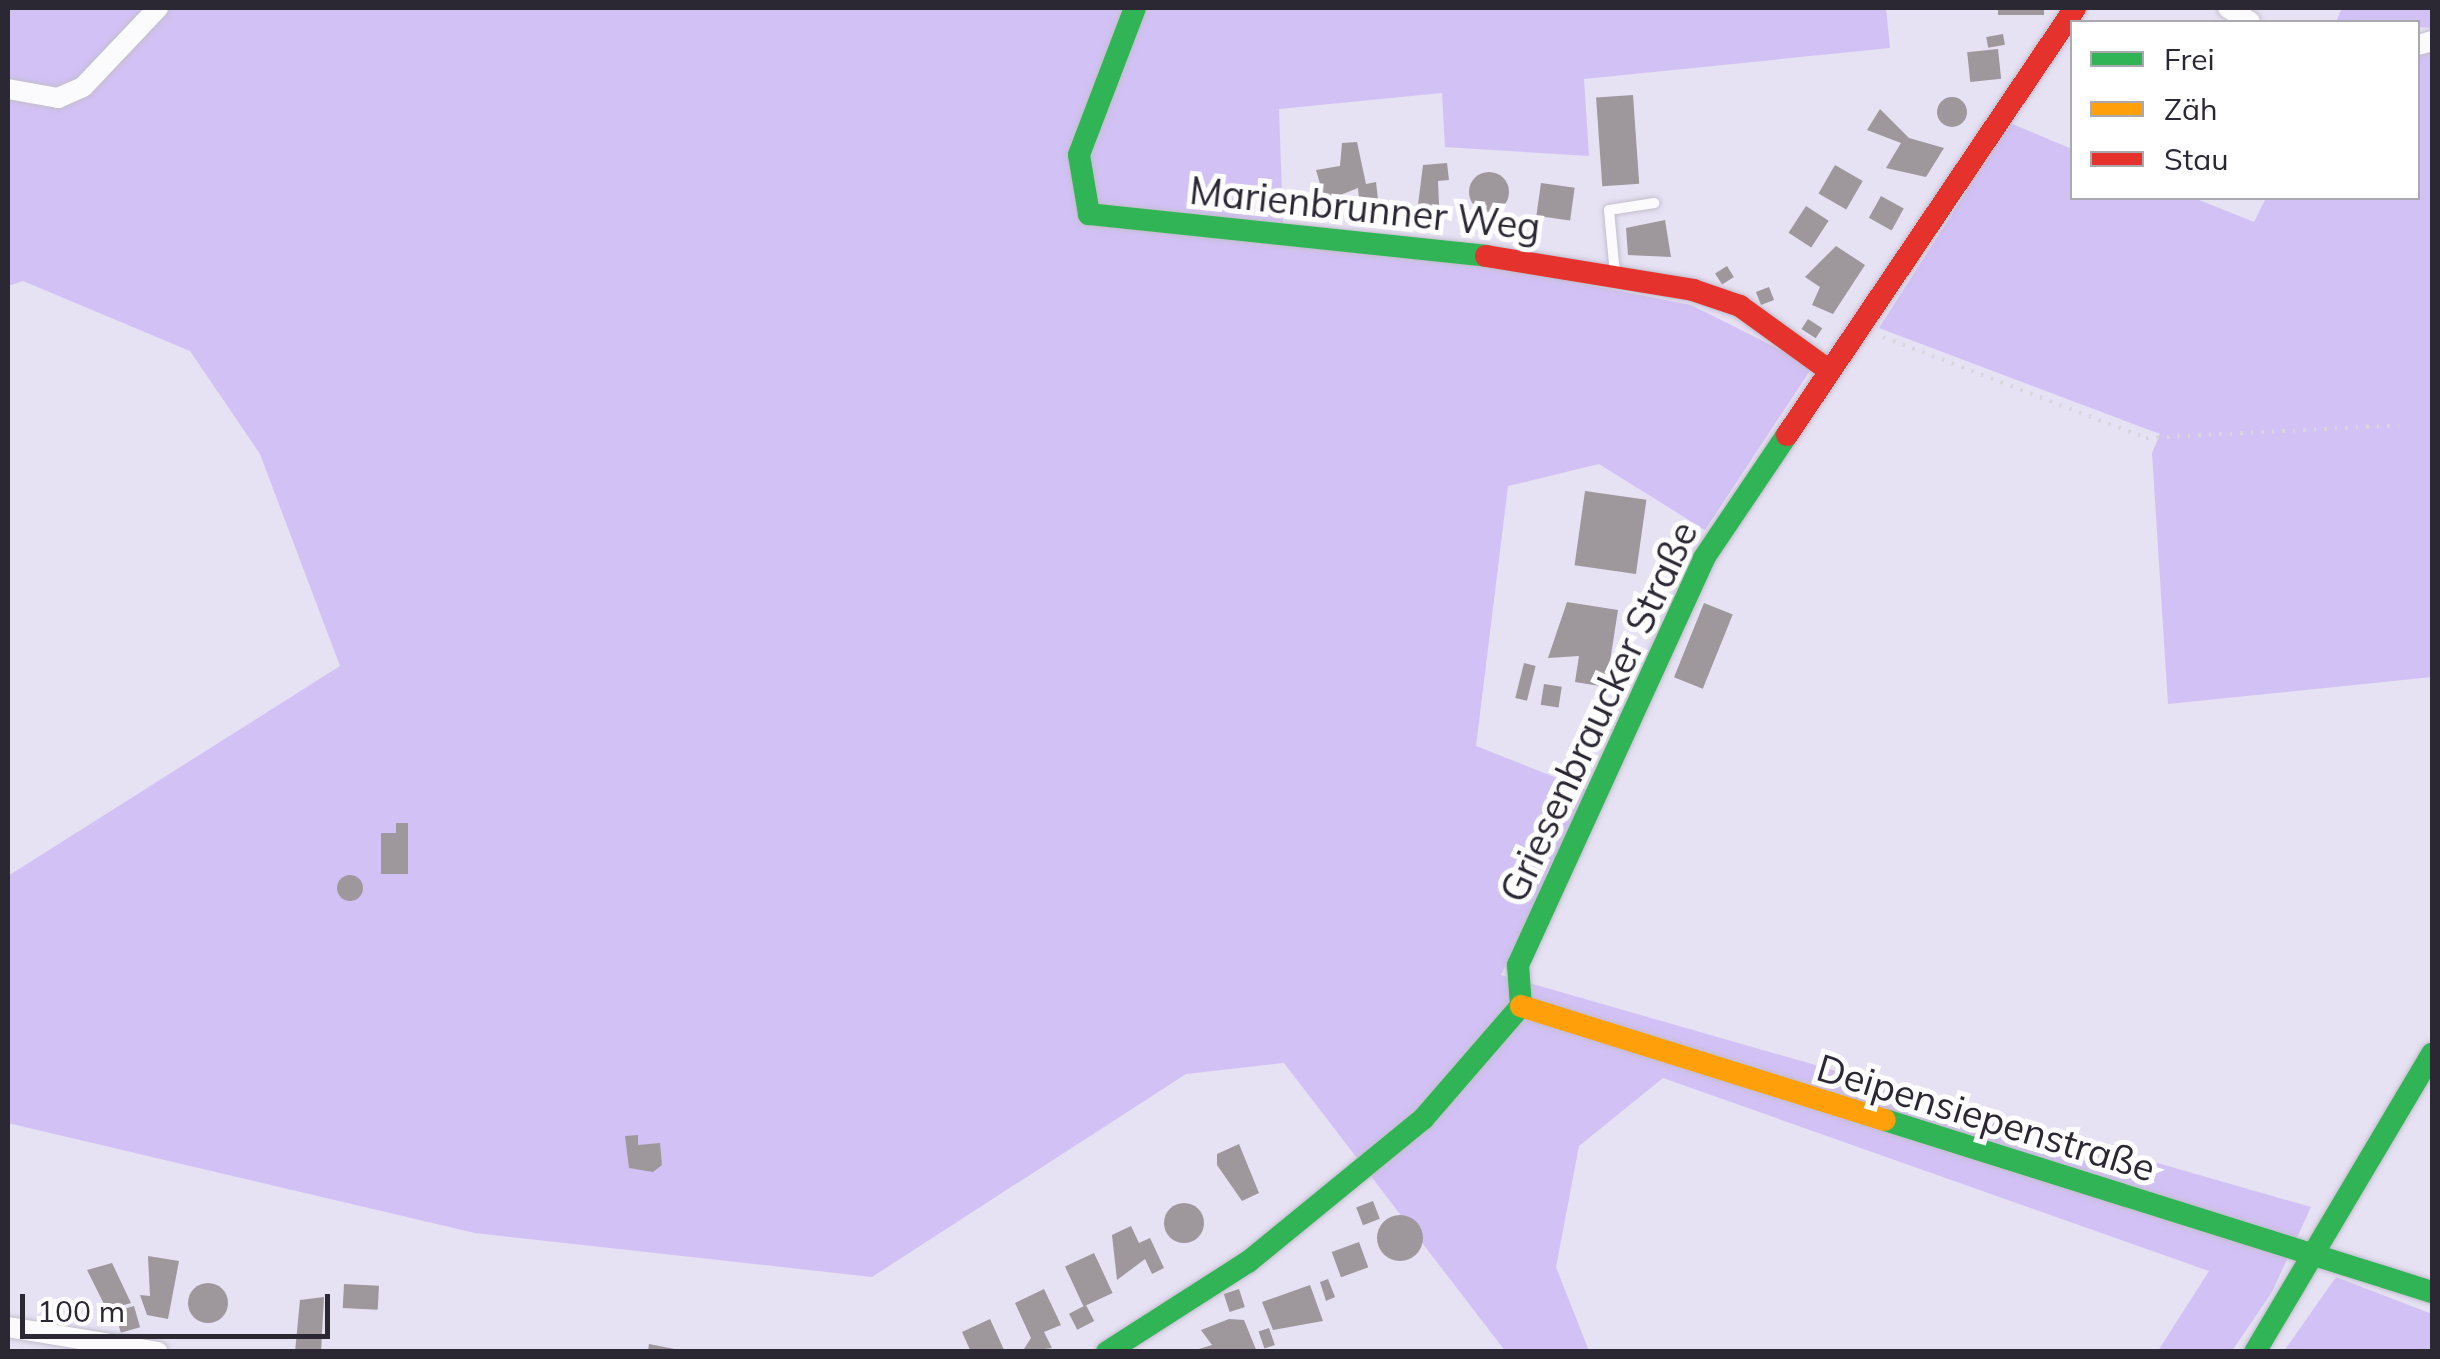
<!DOCTYPE html>
<meta charset="utf-8">
<style>
body{margin:0}
#map{position:relative;width:2440px;height:1359px;overflow:hidden;background:#e6e1f3;font-family:Mulish,sans-serif}
div>[style]{position:absolute}
.green>*{inset:0;background:#d2c1f4}
.building>*{inset:0;background:#9e979c;transform-origin:0 0}
.round{border-radius:50%}
.path>*{height:4px;margin-top:-2px;transform-origin:0;background:repeating-linear-gradient(90deg,#d8d6dc 0 2.5px,transparent 0 10.5px)}
.roads{filter:drop-shadow(0 0 2px #c2becc) drop-shadow(0 0 2px #c2becc)}
.lane>*{height:10px;margin:-5px;padding:0 5px;transform-origin:5px;border-radius:5px;background:#fbfafd}
.street>*{height:20px;margin:-10px;padding:0 10px;transform-origin:10px;border-radius:10px;background:#fbfafd}
.fast>*{height:22px;margin:-11px;padding:0 11px;transform-origin:11px;border-radius:11px;background:#30b455}
.slow>*{height:22px;margin:-11px;padding:0 11px;transform-origin:11px;border-radius:11px;background:#ff9f0a}
.jam>*{height:22px;margin:-11px;padding:0 11px;transform-origin:11px;border-radius:11px;background:#e5322d}
span{translate:-50% -50%;white-space:nowrap;text-align:center;line-height:1.15;-webkit-text-stroke:10px #fff;paint-order:stroke}
.street-label{font-size:38px;color:#2b2733}
.frame{position:absolute;inset:0;border:10px solid #2b2733;pointer-events:none}
.legend{position:absolute;left:2070px;top:20px;width:350px;height:180px;box-sizing:border-box;background:#fff;border:2px solid #aaa9ad;margin:0;padding:12px 18px;list-style:none;font-size:30px;color:#2b2733}
.legend li{display:flex;align-items:center;gap:20px;height:50px}
.legend b{width:50px;border:2px solid #aaa9ad}
.scale{position:absolute;left:20px;top:1294px;width:310px;height:45px;box-sizing:border-box;border:5px solid #2b2733;border-top:0;padding-left:12px;font-size:30px;line-height:35px;white-space:nowrap;color:#2b2733;-webkit-text-stroke:8px #fff;paint-order:stroke}
</style>
<div id="map">
<div class="green">
<i style="clip-path:polygon(8px 8px,1886px 8px,1890px 48px,1584px 79px,1589px 156px,1445px 147px,1442px 93px,1279px 109px,1283px 225px,1691px 305px,1813px 366px,1705px 530px,1599px 464px,1508px 486px,1476px 746px,1590px 791px,1501px 975px,2311px 1207px,2272px 1292px,2232px 1351px,2158px 1351px,2209px 1271px,1663px 1078px,1579px 1146px,1556px 1267px,1589px 1351px,1506px 1352px,1284px 1063px,1186px 1074px,872px 1277px,475px 1233px,8px 1123px,8px 876px,340px 666px,260px 454px,190px 351px,23px 281px,8px 286px)"></i>
<i style="clip-path:polygon(2342px 8px,2432px 8px,2432px 28px,2336px 22px)"></i>
<i style="clip-path:polygon(2432px 52px,2432px 677px,2168px 704px,2152px 453px,2160px 434px,1879px 328px,2010px 123px,2072px 149px,2072px 198px,2194px 198px,2254px 222px,2266px 198px,2418px 198px,2418px 56px)"></i>
<i style="clip-path:polygon(2336px 1277px,2432px 1314px,2432px 1351px,2284px 1351px)"></i>
</div>
<div class="building">
<i style="left:1998px;top:8px;width:46px;height:7px"></i>
<i style="left:2003px;top:34px;width:11px;height:17px;rotate:80deg"></i>
<i style="left:1998px;top:49px;width:30px;height:31px;rotate:84deg"></i>
<i style="left:1633px;top:95px;width:89px;height:37px;rotate:86deg"></i>
<i class="round" style="left:1937px;top:97px;width:30px;height:30px"></i>
<i style="clip-path:polygon(1880px 109px,1909px 138px,1944px 148px,1926px 177px,1886px 168px,1901px 143px,1867px 130px)"></i>
<i style="clip-path:polygon(1357px 142px,1366px 184px,1376px 182px,1380px 218px,1361px 220px,1358px 188px,1325px 201px,1316px 170px,1340px 166px,1342px 143px)"></i>
<i style="clip-path:polygon(1447px 163px,1449px 180px,1438px 181px,1440px 227px,1415px 229px,1423px 165px)"></i>
<i style="left:1835px;top:165px;width:32px;height:33px;rotate:30deg"></i>
<i class="round" style="left:1469px;top:172px;width:40px;height:40px"></i>
<i style="left:1541px;top:183px;width:34px;height:33px;rotate:8deg"></i>
<i style="left:1881px;top:196px;width:26px;height:25px;rotate:29deg"></i>
<i style="left:1806px;top:206px;width:27px;height:32px;rotate:33deg"></i>
<i style="clip-path:polygon(1665px 220px,1671px 257px,1628px 255px,1626px 228px)"></i>
<i style="clip-path:polygon(1836px 246px,1865px 265px,1833px 314px,1812px 305px,1820px 287px,1805px 277px)"></i>
<i style="left:1727px;top:266px;width:13px;height:14px;rotate:58deg"></i>
<i style="left:1769px;top:287px;width:14px;height:14px;rotate:69deg"></i>
<i style="left:1808px;top:319px;width:17px;height:12px;rotate:33deg"></i>
<i style="left:1585px;top:491px;width:62px;height:75px;rotate:8deg"></i>
<i style="clip-path:polygon(1567px 602px,1618px 610px,1606px 687px,1575px 682px,1579px 656px,1548px 658px)"></i>
<i style="left:1704px;top:603px;width:31px;height:80px;rotate:22deg"></i>
<i style="left:1524px;top:663px;width:12px;height:36px;rotate:14deg"></i>
<i style="left:1544px;top:684px;width:18px;height:21px;rotate:9deg"></i>
<i style="clip-path:polygon(396px 823px,408px 823px,408px 874px,381px 874px,381px 833px,396px 833px)"></i>
<i class="round" style="left:337px;top:875px;width:26px;height:26px"></i>
<i style="clip-path:polygon(638px 1135px,638px 1145px,660px 1143px,662px 1165px,653px 1172px,629px 1168px,625px 1136px)"></i>
<i style="clip-path:polygon(1239px 1144px,1259px 1193px,1242px 1201px,1217px 1165px,1217px 1154px)"></i>
<i style="left:1373px;top:1201px;width:19px;height:18px;rotate:69deg"></i>
<i class="round" style="left:1164px;top:1203px;width:40px;height:40px"></i>
<i class="round" style="left:1377px;top:1215px;width:46px;height:46px"></i>
<i style="clip-path:polygon(1131px 1226px,1139px 1243px,1150px 1238px,1164px 1268px,1152px 1274px,1145px 1259px,1117px 1280px,1112px 1235px)"></i>
<i style="left:1359px;top:1242px;width:27px;height:29px;rotate:70deg"></i>
<i style="left:1094px;top:1253px;width:44px;height:32px;rotate:65deg"></i>
<i style="clip-path:polygon(148px 1256px,179px 1261px,168px 1319px,147px 1315px,140px 1295px,150px 1296px)"></i>
<i style="clip-path:polygon(112px 1263px,131px 1303px,107px 1310px,87px 1270px)"></i>
<i style="clip-path:polygon(1328px 1279px,1335px 1297px,1326px 1301px,1320px 1282px)"></i>
<i class="round" style="left:188px;top:1283px;width:40px;height:40px"></i>
<i style="left:344px;top:1284px;width:35px;height:24px;rotate:3deg"></i>
<i style="clip-path:polygon(1310px 1285px,1323px 1321px,1273px 1330px,1262px 1302px)"></i>
<i style="clip-path:polygon(1044px 1289px,1061px 1325px,1044px 1332px,1052px 1348px,1022px 1352px,1031px 1338px,1015px 1303px)"></i>
<i style="left:1239px;top:1289px;width:19px;height:16px;rotate:72deg"></i>
<i style="clip-path:polygon(324px 1297px,321px 1352px,295px 1352px,300px 1300px)"></i>
<i style="left:1086px;top:1305px;width:18px;height:19px;rotate:63deg"></i>
<i style="left:134px;top:1306px;width:22px;height:20px;rotate:74deg"></i>
<i style="clip-path:polygon(990px 1319px,1005px 1352px,971px 1352px,962px 1332px)"></i>
<i style="clip-path:polygon(1229px 1319px,1244px 1320px,1257px 1352px,1189px 1352px,1212px 1345px,1201px 1330px)"></i>
<i style="left:1269px;top:1328px;width:18px;height:11px;rotate:71deg"></i>
<i style="clip-path:polygon(649px 1344px,680px 1350px,680px 1352px,648px 1352px)"></i>
</div>
<div class="path">
<i style="left:1883px;top:337px;width:282px;rotate:21deg"></i>
<i style="left:2146px;top:438px;width:253px;rotate:-2.9deg"></i>
</div>
<div class="roads">
<div class="lane">
<i style="left:1615px;top:274px;width:64px;rotate:-95.4deg"></i>
<i style="left:1609px;top:210px;width:46px;rotate:-8.8deg"></i>
</div>
<div class="street">
<i style="left:2228px;top:8px;width:26px;rotate:32deg"></i>
<i style="left:2418px;top:45px;width:15px;rotate:-16deg"></i>
<i style="left:8px;top:89px;width:51px;rotate:10.2deg"></i>
<i style="left:58px;top:98px;width:27px;rotate:-24deg"></i>
<i style="left:83px;top:87px;width:109px;rotate:-46.5deg"></i>
<i style="left:8px;top:1327px;width:152px;rotate:9.5deg"></i>
</div>
<div class="fast">
<i style="left:1135px;top:8px;width:157px;rotate:110.9deg"></i>
<i style="left:1079px;top:155px;width:60px;rotate:80.4deg"></i>
<i style="left:1089px;top:214px;width:399px;rotate:6deg"></i>
<i style="left:1885px;top:1120px;width:573px;rotate:17.46deg"></i>
<i style="left:1107px;top:1352px;width:167px;rotate:-32.6deg"></i>
<i style="left:1248px;top:1262px;width:226px;rotate:-39.3deg"></i>
<i style="left:1423px;top:1119px;width:150px;rotate:-49.1deg"></i>
<i style="left:1521px;top:1006px;width:41px;rotate:-94.2deg"></i>
<i style="left:1518px;top:965px;width:447px;rotate:-65.4deg"></i>
<i style="left:1704px;top:558px;width:148px;rotate:-56deg"></i>
<i style="left:2255px;top:1352px;width:347px;rotate:-59.3deg"></i>
</div>
<div class="slow">
<i style="left:1521px;top:1006px;width:381px;rotate:17.4deg"></i>
</div>
<div class="jam">
<i style="left:1486px;top:256px;width:210px;rotate:9.3deg"></i>
<i style="left:1693px;top:290px;width:50px;rotate:18.8deg"></i>
<i style="left:1740px;top:306px;width:107px;rotate:35.9deg"></i>
<i style="left:1787px;top:435px;width:515px;rotate:-56deg"></i>
</div>
</div>
<div class="street-label">
<span style="left:1365px;top:209px;rotate:6deg">Marienbrunner Weg</span>
<span style="left:1599px;top:712px;rotate:-65deg">Griesenbraucker Straße</span>
<span style="left:1986px;top:1118px;rotate:17deg">Deipensiepenstraße</span>
</div>
<div class="frame"></div>
<ul class="legend">
<li><b style="height:12px;background:#30b455"></b>Frei</li>
<li><b style="height:12px;background:#ff9f0a"></b>Zäh</li>
<li><b style="height:12px;background:#e5322d"></b>Stau</li>
</ul>
<div class="scale">100 m</div>
</div>
